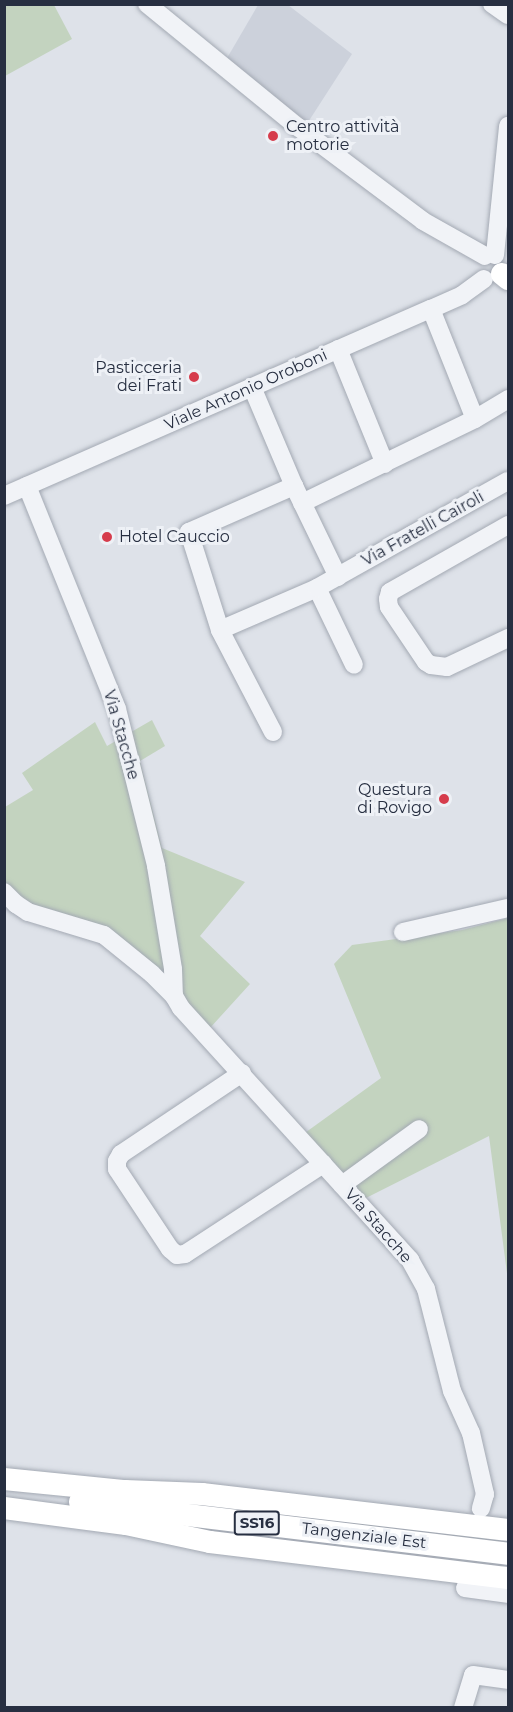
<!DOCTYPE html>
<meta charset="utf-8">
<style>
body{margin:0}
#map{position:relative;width:513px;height:1712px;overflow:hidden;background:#dee2e9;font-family:Montserrat,sans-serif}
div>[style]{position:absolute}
.built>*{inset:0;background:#ccd1db}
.green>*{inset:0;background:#c3d3bf}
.roads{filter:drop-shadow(0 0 2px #a3a9b3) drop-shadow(0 0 2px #a3a9b3)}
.minor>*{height:18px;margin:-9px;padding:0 9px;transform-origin:9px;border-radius:9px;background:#f1f3f7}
.major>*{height:22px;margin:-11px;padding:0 11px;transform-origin:11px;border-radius:11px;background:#fff}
.dots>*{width:16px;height:16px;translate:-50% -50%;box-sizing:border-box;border:3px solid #eef1f6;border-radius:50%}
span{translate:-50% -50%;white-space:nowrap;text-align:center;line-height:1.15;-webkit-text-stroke:6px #eef1f6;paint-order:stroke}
.shield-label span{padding:2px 4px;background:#eef1f6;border:2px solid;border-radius:4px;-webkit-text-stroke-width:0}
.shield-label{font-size:15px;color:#272f41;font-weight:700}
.poi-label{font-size:16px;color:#272f41}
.left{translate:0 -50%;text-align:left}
.right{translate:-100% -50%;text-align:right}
.street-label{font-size:16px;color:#272f41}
.frame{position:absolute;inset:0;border:6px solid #272f41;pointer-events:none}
</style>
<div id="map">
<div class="built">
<i style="clip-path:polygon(258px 5px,288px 5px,352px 54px,303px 130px,223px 65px)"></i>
</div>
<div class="green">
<i style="clip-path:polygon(5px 4px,54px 5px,72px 39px,5px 76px)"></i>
<i style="clip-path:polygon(152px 720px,165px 746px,140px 761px,162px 848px,245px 882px,200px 936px,250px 984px,210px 1028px,156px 969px,52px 912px,21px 900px,5px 884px,5px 807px,33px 790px,22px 773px,95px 722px,107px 746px)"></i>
<i style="clip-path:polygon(508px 918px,508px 1281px,489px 1136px,362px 1200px,302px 1135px,381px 1078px,334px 964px,352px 945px,462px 930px)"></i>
</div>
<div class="roads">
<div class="minor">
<i style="left:147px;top:4px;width:195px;rotate:39.2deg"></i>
<i style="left:298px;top:127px;width:156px;rotate:36.9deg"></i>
<i style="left:423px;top:221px;width:71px;rotate:29.4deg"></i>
<i style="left:492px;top:4px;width:19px;rotate:35deg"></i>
<i style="left:495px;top:255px;width:130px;rotate:-84.2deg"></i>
<i style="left:431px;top:309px;width:118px;rotate:68.2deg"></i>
<i style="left:338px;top:349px;width:124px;rotate:67.8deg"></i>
<i style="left:252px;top:387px;width:108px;rotate:67deg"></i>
<i style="left:294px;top:486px;width:101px;rotate:64.2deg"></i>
<i style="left:27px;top:486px;width:240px;rotate:68deg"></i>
<i style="left:117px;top:709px;width:162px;rotate:76deg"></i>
<i style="left:156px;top:866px;width:104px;rotate:80.6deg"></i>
<i style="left:173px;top:969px;width:27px;rotate:88deg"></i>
<i style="left:4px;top:496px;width:466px;rotate:-23.7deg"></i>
<i style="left:431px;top:309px;width:34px;rotate:-24deg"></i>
<i style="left:462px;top:295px;width:27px;rotate:-36deg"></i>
<i style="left:302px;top:503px;width:192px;rotate:-25.9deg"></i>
<i style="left:475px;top:419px;width:39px;rotate:-31deg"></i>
<i style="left:508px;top:525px;width:136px;rotate:150.4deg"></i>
<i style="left:390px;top:592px;width:7px;rotate:106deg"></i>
<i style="left:388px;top:599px;width:8px;rotate:83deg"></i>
<i style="left:389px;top:607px;width:66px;rotate:56.1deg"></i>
<i style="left:426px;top:662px;width:6px;rotate:31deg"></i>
<i style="left:431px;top:665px;width:16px;rotate:7deg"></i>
<i style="left:447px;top:667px;width:68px;rotate:-25.4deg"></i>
<i style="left:317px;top:588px;width:85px;rotate:64.3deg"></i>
<i style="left:220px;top:630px;width:103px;rotate:-107.6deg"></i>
<i style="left:189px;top:532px;width:115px;rotate:-23.7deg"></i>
<i style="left:273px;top:732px;width:115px;rotate:-117.5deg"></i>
<i style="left:220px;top:630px;width:106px;rotate:-23.4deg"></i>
<i style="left:317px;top:588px;width:219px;rotate:-29.3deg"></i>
<i style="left:4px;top:892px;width:17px;rotate:45deg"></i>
<i style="left:16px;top:904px;width:14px;rotate:34deg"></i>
<i style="left:28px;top:912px;width:79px;rotate:16.8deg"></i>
<i style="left:104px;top:935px;width:62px;rotate:39.1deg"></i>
<i style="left:152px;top:974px;width:31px;rotate:45deg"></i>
<i style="left:174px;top:996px;width:14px;rotate:60deg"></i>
<i style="left:181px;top:1008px;width:341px;rotate:47.7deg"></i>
<i style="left:410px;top:1260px;width:33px;rotate:61deg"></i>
<i style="left:426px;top:1289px;width:105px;rotate:75.7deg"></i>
<i style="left:452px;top:1391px;width:46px;rotate:65.7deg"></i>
<i style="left:471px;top:1433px;width:63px;rotate:77.1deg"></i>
<i style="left:485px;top:1494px;width:15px;rotate:106deg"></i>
<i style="left:403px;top:932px;width:108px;rotate:-12.9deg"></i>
<i style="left:242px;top:1073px;width:146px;rotate:146.2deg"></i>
<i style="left:121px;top:1154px;width:8px;rotate:120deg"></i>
<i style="left:117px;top:1161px;width:8px;rotate:90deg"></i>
<i style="left:117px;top:1169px;width:96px;rotate:56.5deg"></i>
<i style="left:170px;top:1249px;width:9px;rotate:41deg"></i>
<i style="left:177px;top:1255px;width:8px;rotate:-7deg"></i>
<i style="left:185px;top:1254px;width:165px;rotate:-33.1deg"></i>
<i style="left:342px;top:1185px;width:95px;rotate:-36deg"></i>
<i style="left:465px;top:1588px;width:43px;rotate:7.9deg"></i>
<i style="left:463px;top:1708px;width:34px;rotate:-73deg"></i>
<i style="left:473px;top:1675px;width:35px;rotate:8deg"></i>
</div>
<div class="major">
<i style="left:502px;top:274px;width:8px;rotate:40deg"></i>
<i style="left:4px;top:1479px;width:122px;rotate:5.7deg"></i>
<i style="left:125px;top:1491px;width:77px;rotate:2.2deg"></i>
<i style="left:202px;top:1494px;width:308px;rotate:6.7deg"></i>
<i style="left:80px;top:1502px;width:431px;rotate:6.9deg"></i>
<i style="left:4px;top:1508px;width:123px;rotate:7.5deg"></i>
<i style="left:126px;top:1524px;width:86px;rotate:12.1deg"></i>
<i style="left:210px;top:1542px;width:300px;rotate:6.9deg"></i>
</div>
</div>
<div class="dots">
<i style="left:273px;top:136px;background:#d63c4c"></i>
<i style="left:194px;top:377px;background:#d63c4c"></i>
<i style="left:107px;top:537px;background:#d63c4c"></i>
<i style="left:444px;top:799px;background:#d63c4c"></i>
</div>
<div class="shield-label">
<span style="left:257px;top:1523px">SS16</span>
</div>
<div class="poi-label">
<span class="left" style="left:286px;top:136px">Centro attività<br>motorie</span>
<span class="right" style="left:182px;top:377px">Pasticceria<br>dei Frati</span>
<span class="left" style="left:119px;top:537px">Hotel Cauccio</span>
<span class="right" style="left:432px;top:799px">Questura<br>di Rovigo</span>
</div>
<div class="street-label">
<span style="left:246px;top:390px;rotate:-24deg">Viale Antonio Oroboni</span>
<span style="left:423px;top:529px;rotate:-29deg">Via Fratelli Cairoli</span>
<span style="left:121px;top:735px;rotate:74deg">Via Stacche</span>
<span style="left:378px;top:1226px;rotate:49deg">Via Stacche</span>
<span style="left:364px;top:1536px;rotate:7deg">Tangenziale Est</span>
</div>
<div class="frame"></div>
</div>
